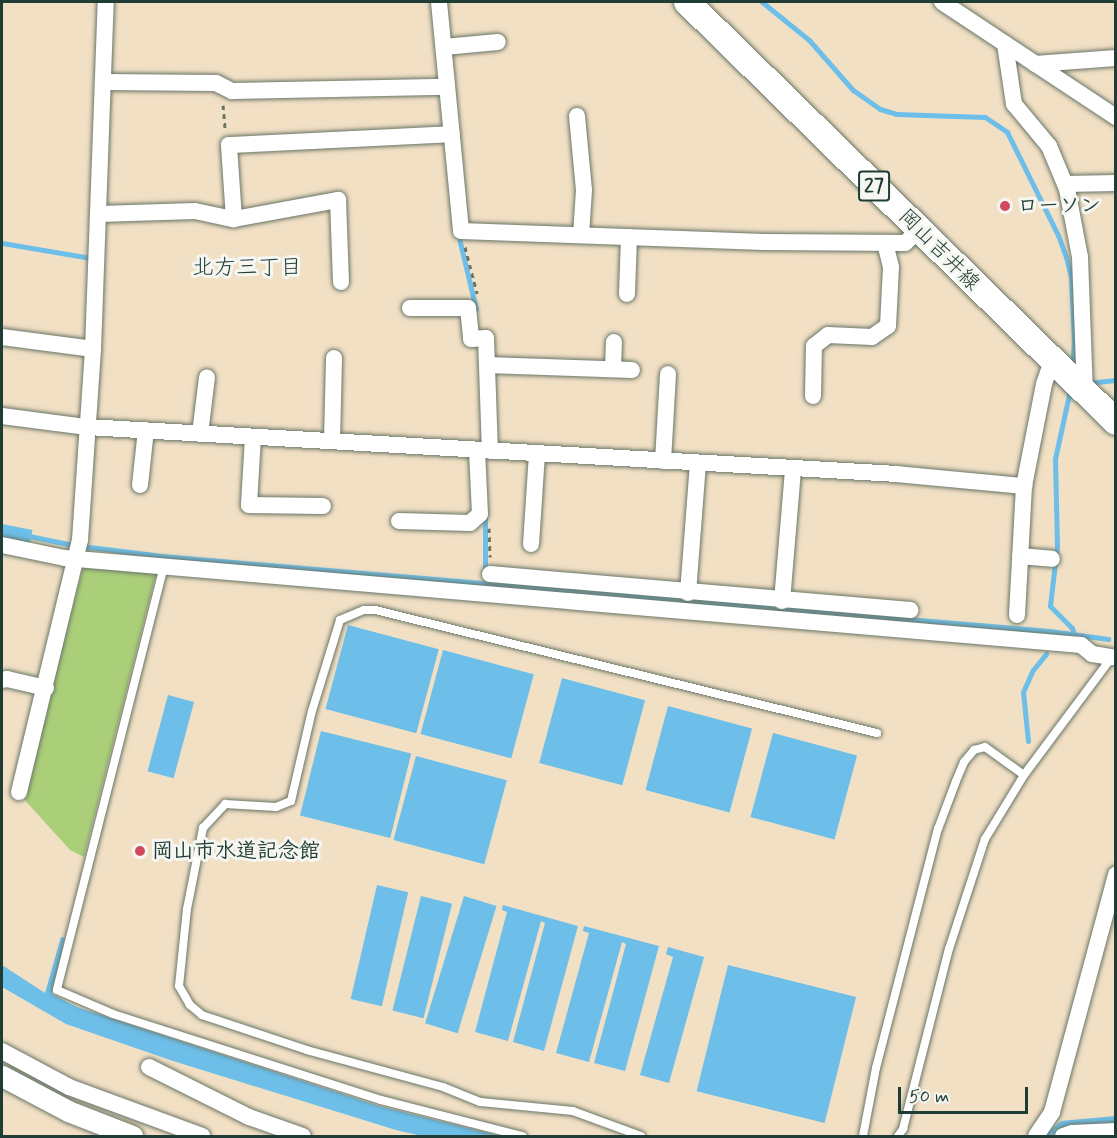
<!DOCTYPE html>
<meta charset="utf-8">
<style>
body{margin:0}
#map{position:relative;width:1117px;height:1138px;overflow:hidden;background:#f2e0c5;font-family:Mynerve,"Klee One",sans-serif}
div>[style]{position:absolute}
.green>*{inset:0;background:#abcf79}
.water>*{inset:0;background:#6dbee8;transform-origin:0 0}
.stream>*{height:5px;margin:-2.5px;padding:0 2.5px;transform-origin:2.5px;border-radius:2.5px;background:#6dbee8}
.path>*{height:3px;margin-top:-1.5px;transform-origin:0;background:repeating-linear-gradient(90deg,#697667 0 4.5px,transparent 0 9px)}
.roads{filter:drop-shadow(0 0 2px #697667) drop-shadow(0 0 2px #697667)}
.service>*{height:8px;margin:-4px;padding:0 4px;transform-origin:4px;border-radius:4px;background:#fff}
.minor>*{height:16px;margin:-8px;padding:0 8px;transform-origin:8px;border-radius:8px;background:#fff}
.tertiary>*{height:21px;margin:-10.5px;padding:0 10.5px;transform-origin:10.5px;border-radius:10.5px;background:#fff}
.primary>*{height:26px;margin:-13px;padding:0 13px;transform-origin:13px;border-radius:13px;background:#fff}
.dots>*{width:16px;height:16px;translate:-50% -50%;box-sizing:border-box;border:3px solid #f6f6f2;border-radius:50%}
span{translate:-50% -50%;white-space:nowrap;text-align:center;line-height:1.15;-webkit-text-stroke:6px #f6f6f2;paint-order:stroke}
.shield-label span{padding:2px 4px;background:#f6f6f2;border:2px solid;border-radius:4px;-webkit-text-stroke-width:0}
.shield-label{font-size:20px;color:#1f3d34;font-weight:700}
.poi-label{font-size:21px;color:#1f3d34;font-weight:700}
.left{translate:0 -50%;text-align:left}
.street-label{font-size:21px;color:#1f3d34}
.neighbourhood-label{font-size:22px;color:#1f3d34}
.frame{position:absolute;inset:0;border:3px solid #1f3d34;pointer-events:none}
.scale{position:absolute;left:898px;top:1087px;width:130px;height:27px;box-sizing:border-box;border:3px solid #1f3d34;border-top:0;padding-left:8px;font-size:18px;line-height:21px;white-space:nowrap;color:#1f3d34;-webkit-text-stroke:4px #f6f6f2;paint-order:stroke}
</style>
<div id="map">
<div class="green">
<i style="clip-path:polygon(88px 566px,156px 574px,84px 857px,70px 850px,22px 797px,83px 568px)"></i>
</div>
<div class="water">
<i style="left:2px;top:524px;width:31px;height:13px;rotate:11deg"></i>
<i style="left:348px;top:625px;width:94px;height:87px;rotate:15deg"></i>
<i style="left:443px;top:650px;width:94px;height:87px;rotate:15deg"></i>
<i style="left:562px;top:678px;width:86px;height:88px;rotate:15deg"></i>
<i style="left:168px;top:695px;width:27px;height:79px;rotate:15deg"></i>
<i style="left:668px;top:706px;width:87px;height:87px;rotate:15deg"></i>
<i style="left:321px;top:731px;width:93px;height:87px;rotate:14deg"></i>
<i style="left:773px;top:733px;width:87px;height:87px;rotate:15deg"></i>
<i style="left:416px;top:756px;width:94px;height:87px;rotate:15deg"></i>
<i style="left:377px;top:885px;width:32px;height:117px;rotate:13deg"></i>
<i style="left:421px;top:896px;width:32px;height:118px;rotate:14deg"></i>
<i style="left:464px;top:896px;width:34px;height:133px;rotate:17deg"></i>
<i style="clip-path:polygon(503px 905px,578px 926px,544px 1051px,513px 1042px,545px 923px,541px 921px,508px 1041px,475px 1032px,507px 912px,502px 910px)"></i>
<i style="clip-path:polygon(584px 926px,659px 946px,625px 1071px,594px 1063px,626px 944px,622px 942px,589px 1062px,556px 1053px,589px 933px,583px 931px)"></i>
<i style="clip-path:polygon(61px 937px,65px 938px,52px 994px,77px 1007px,379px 1106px,500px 1136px,422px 1136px,396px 1130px,173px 1061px,66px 1024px,2px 987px,2px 965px,45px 993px)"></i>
<i style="clip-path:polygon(668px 947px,704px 957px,669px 1083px,640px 1075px,673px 957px,666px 954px)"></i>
<i style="left:728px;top:965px;width:132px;height:130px;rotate:14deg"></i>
<i style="clip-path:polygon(1115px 1116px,1115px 1127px,1043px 1136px,1061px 1121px)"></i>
</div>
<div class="stream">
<i style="left:762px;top:2px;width:60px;rotate:39deg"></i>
<i style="left:809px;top:40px;width:67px;rotate:48.7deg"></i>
<i style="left:853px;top:90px;width:33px;rotate:35deg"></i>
<i style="left:880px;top:109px;width:17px;rotate:17deg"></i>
<i style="left:896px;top:114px;width:89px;rotate:1.9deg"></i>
<i style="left:985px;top:117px;width:27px;rotate:34deg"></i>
<i style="left:1007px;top:132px;width:115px;rotate:63.7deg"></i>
<i style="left:1058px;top:235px;width:23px;rotate:70deg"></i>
<i style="left:1066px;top:257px;width:21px;rotate:76deg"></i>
<i style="left:1071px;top:277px;width:64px;rotate:87.3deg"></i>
<i style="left:1074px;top:341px;width:27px;rotate:94deg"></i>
<i style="left:458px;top:234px;width:77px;rotate:76.5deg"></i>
<i style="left:2px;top:243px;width:90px;rotate:9.6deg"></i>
<i style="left:91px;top:258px;width:4px;rotate:90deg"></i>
<i style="left:1087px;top:383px;width:29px;rotate:-6deg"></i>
<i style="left:1070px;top:390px;width:71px;rotate:102.3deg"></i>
<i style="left:1055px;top:459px;width:87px;rotate:88.7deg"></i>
<i style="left:1057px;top:546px;width:60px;rotate:96.7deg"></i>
<i style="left:1050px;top:606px;width:31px;rotate:45deg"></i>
<i style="left:1072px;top:628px;width:6px;rotate:72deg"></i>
<i style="left:485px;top:516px;width:57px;rotate:90deg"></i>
<i style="left:24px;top:535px;width:50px;rotate:11.5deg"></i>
<i style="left:73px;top:545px;width:90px;rotate:7deg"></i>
<i style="left:162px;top:556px;width:890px;rotate:4.83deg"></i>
<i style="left:1049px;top:631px;width:60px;rotate:7.7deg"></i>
<i style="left:1028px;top:741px;width:49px;rotate:-95.8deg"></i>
<i style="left:1023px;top:692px;width:24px;rotate:-66deg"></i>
<i style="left:1033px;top:670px;width:21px;rotate:-51deg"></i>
</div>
<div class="path">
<i style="left:223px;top:105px;width:24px;rotate:85deg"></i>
<i style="left:465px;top:247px;width:48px;rotate:75.4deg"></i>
<i style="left:489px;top:528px;width:29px;rotate:88deg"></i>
</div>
<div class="roads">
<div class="service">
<i style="left:164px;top:566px;width:437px;rotate:104.2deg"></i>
<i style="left:57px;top:990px;width:61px;rotate:23.2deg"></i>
<i style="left:113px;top:1014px;width:281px;rotate:17.8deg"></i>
<i style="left:381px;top:1100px;width:146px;rotate:14.3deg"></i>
<i style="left:641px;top:1136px;width:72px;rotate:-159.8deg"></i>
<i style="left:573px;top:1111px;width:93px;rotate:-174.5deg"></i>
<i style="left:480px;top:1102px;width:40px;rotate:-158deg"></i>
<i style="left:443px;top:1087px;width:141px;rotate:-164.8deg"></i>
<i style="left:307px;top:1050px;width:111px;rotate:-161.6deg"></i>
<i style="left:202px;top:1015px;width:16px;rotate:-140deg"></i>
<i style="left:190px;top:1005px;width:22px;rotate:-120deg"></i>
<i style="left:179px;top:986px;width:77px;rotate:-84.1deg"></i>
<i style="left:187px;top:909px;width:83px;rotate:-78.8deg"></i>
<i style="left:203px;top:828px;width:33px;rotate:-47deg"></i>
<i style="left:225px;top:804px;width:51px;rotate:3.4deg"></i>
<i style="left:276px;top:807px;width:16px;rotate:-22deg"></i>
<i style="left:291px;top:801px;width:92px;rotate:-76.9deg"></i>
<i style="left:312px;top:711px;width:95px;rotate:-72.9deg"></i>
<i style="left:340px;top:620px;width:26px;rotate:-23deg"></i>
<i style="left:364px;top:610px;width:11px"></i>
<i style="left:375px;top:610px;width:517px;rotate:13.77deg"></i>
<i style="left:863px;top:1136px;width:69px;rotate:-79.2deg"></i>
<i style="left:876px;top:1068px;width:247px;rotate:-75.5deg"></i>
<i style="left:938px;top:829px;width:51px;rotate:-69.4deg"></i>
<i style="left:956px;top:781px;width:21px;rotate:-67deg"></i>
<i style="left:964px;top:762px;width:16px;rotate:-50deg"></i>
<i style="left:974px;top:750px;width:11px;rotate:-15deg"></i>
<i style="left:985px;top:747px;width:48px;rotate:35.7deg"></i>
<i style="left:898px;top:1136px;width:9px;rotate:-54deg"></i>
<i style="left:903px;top:1129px;width:186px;rotate:-75.7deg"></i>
<i style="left:949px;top:949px;width:116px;rotate:-71.9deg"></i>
<i style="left:985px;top:839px;width:75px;rotate:-58.6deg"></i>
<i style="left:1024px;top:775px;width:147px;rotate:-53.3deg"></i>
</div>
<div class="minor">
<i style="left:439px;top:2px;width:230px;rotate:84.5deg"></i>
<i style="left:461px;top:231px;width:303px;rotate:2.1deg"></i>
<i style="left:764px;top:242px;width:141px;rotate:0.4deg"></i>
<i style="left:905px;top:243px;width:19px;rotate:-43deg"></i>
<i style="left:942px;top:2px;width:209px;rotate:33.5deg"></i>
<i style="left:1005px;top:44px;width:61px;rotate:81.5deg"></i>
<i style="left:1014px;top:104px;width:55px;rotate:50.2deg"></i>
<i style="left:1049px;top:146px;width:47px;rotate:67.3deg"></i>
<i style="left:1067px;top:189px;width:69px;rotate:79.2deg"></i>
<i style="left:1080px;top:257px;width:135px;rotate:87.9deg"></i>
<i style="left:444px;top:47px;width:54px;rotate:-5.3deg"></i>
<i style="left:1035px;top:64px;width:81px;rotate:-4.2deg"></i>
<i style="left:103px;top:82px;width:113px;rotate:0.5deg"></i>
<i style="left:216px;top:83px;width:18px;rotate:27deg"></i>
<i style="left:232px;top:91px;width:215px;rotate:-1.1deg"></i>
<i style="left:577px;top:116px;width:74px;rotate:84.6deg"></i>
<i style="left:584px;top:190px;width:45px;rotate:93.8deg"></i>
<i style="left:1065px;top:184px;width:51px;rotate:-1.1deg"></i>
<i style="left:99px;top:214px;width:96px;rotate:-1.8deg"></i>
<i style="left:195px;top:211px;width:40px;rotate:12deg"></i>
<i style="left:234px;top:219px;width:106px;rotate:-10.4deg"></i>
<i style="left:338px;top:200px;width:82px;rotate:87.9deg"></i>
<i style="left:234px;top:219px;width:74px;rotate:-93.9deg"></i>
<i style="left:229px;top:145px;width:223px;rotate:-2.8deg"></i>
<i style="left:627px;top:294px;width:57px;rotate:-88deg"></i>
<i style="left:410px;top:308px;width:58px"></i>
<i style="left:468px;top:308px;width:31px;rotate:84deg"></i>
<i style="left:471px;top:339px;width:15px;rotate:-4deg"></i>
<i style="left:486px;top:338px;width:113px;rotate:88deg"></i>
<i style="left:2px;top:337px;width:92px;rotate:7.5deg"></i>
<i style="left:487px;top:365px;width:145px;rotate:2deg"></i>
<i style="left:613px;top:369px;width:27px;rotate:-88deg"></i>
<i style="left:813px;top:396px;width:50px;rotate:-88.9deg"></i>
<i style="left:814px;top:346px;width:18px;rotate:-38deg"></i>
<i style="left:828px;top:335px;width:44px;rotate:2.6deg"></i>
<i style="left:872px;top:337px;width:19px;rotate:-35deg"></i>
<i style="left:888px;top:326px;width:59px;rotate:-87.1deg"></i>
<i style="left:891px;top:267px;width:25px;rotate:-104deg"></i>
<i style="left:2px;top:416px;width:86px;rotate:7.4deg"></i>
<i style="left:87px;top:427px;width:810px;rotate:3.32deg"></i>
<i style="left:896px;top:474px;width:129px;rotate:5.4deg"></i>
<i style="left:200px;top:434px;width:57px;rotate:-83deg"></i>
<i style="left:253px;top:437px;width:68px;rotate:93.4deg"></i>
<i style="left:249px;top:505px;width:74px;rotate:0.8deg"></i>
<i style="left:332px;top:441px;width:83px;rotate:-88.6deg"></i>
<i style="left:663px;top:461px;width:87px;rotate:-86.7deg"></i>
<i style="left:140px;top:485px;width:55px;rotate:-83.8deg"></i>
<i style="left:399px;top:521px;width:71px;rotate:1.6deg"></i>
<i style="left:470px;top:523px;width:13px;rotate:-42deg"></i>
<i style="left:480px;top:514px;width:63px;rotate:-92.7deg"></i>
<i style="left:531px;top:544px;width:90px;rotate:-86.2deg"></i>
<i style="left:2px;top:545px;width:64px;rotate:11.7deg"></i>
<i style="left:65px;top:558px;width:1020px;rotate:4.89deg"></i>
<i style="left:1081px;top:645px;width:14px;rotate:39deg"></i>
<i style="left:1092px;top:654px;width:20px;rotate:9deg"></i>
<i style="left:1020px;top:556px;width:32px;rotate:5deg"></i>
<i style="left:490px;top:574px;width:422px;rotate:4.9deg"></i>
<i style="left:688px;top:593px;width:130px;rotate:-85.6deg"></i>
<i style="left:782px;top:601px;width:132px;rotate:-85.2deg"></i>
<i style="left:1017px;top:615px;width:129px;rotate:-86.9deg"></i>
<i style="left:1024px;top:486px;width:104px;rotate:-78.9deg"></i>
<i style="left:1044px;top:384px;width:24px;rotate:-71deg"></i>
<i style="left:2px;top:680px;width:5px;rotate:-11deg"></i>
<i style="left:7px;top:679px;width:40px;rotate:13deg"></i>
<i style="left:19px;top:792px;width:259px;rotate:-76.4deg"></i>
<i style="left:80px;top:540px;width:191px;rotate:-86.1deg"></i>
<i style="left:93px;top:349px;width:347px;rotate:-87.9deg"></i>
<i style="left:2px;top:1051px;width:76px;rotate:28.2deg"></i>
<i style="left:69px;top:1087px;width:142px;rotate:20.2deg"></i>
<i style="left:149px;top:1067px;width:112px;rotate:26.6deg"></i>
<i style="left:249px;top:1117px;width:57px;rotate:19.4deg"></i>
<i style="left:1036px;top:1136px;width:29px;rotate:-56deg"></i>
<i style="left:1052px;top:1112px;width:246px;rotate:-74.9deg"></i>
<i style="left:1063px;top:1136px;width:9px;rotate:-18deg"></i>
<i style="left:1072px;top:1133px;width:44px;rotate:-2.6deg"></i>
</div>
<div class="tertiary">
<i style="left:2px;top:1076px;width:75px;rotate:27.9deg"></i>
<i style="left:68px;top:1111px;width:69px;rotate:21.3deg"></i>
</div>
<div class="primary">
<i style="left:687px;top:2px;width:600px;rotate:44.39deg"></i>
</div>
</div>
<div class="dots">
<i style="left:1005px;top:206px;background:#d1495b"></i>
<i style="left:140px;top:851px;background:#d1495b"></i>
</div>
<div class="shield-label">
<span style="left:874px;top:186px">27</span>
</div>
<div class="poi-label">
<span class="left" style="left:1017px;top:206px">ローソン</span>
<span class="left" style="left:152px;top:851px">岡山市水道記念館</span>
</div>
<div class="street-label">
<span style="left:939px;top:250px;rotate:45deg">岡山吉井線</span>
</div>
<div class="neighbourhood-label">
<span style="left:247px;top:269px">北方三丁目</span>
</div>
<div class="frame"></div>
<div class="scale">50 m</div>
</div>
